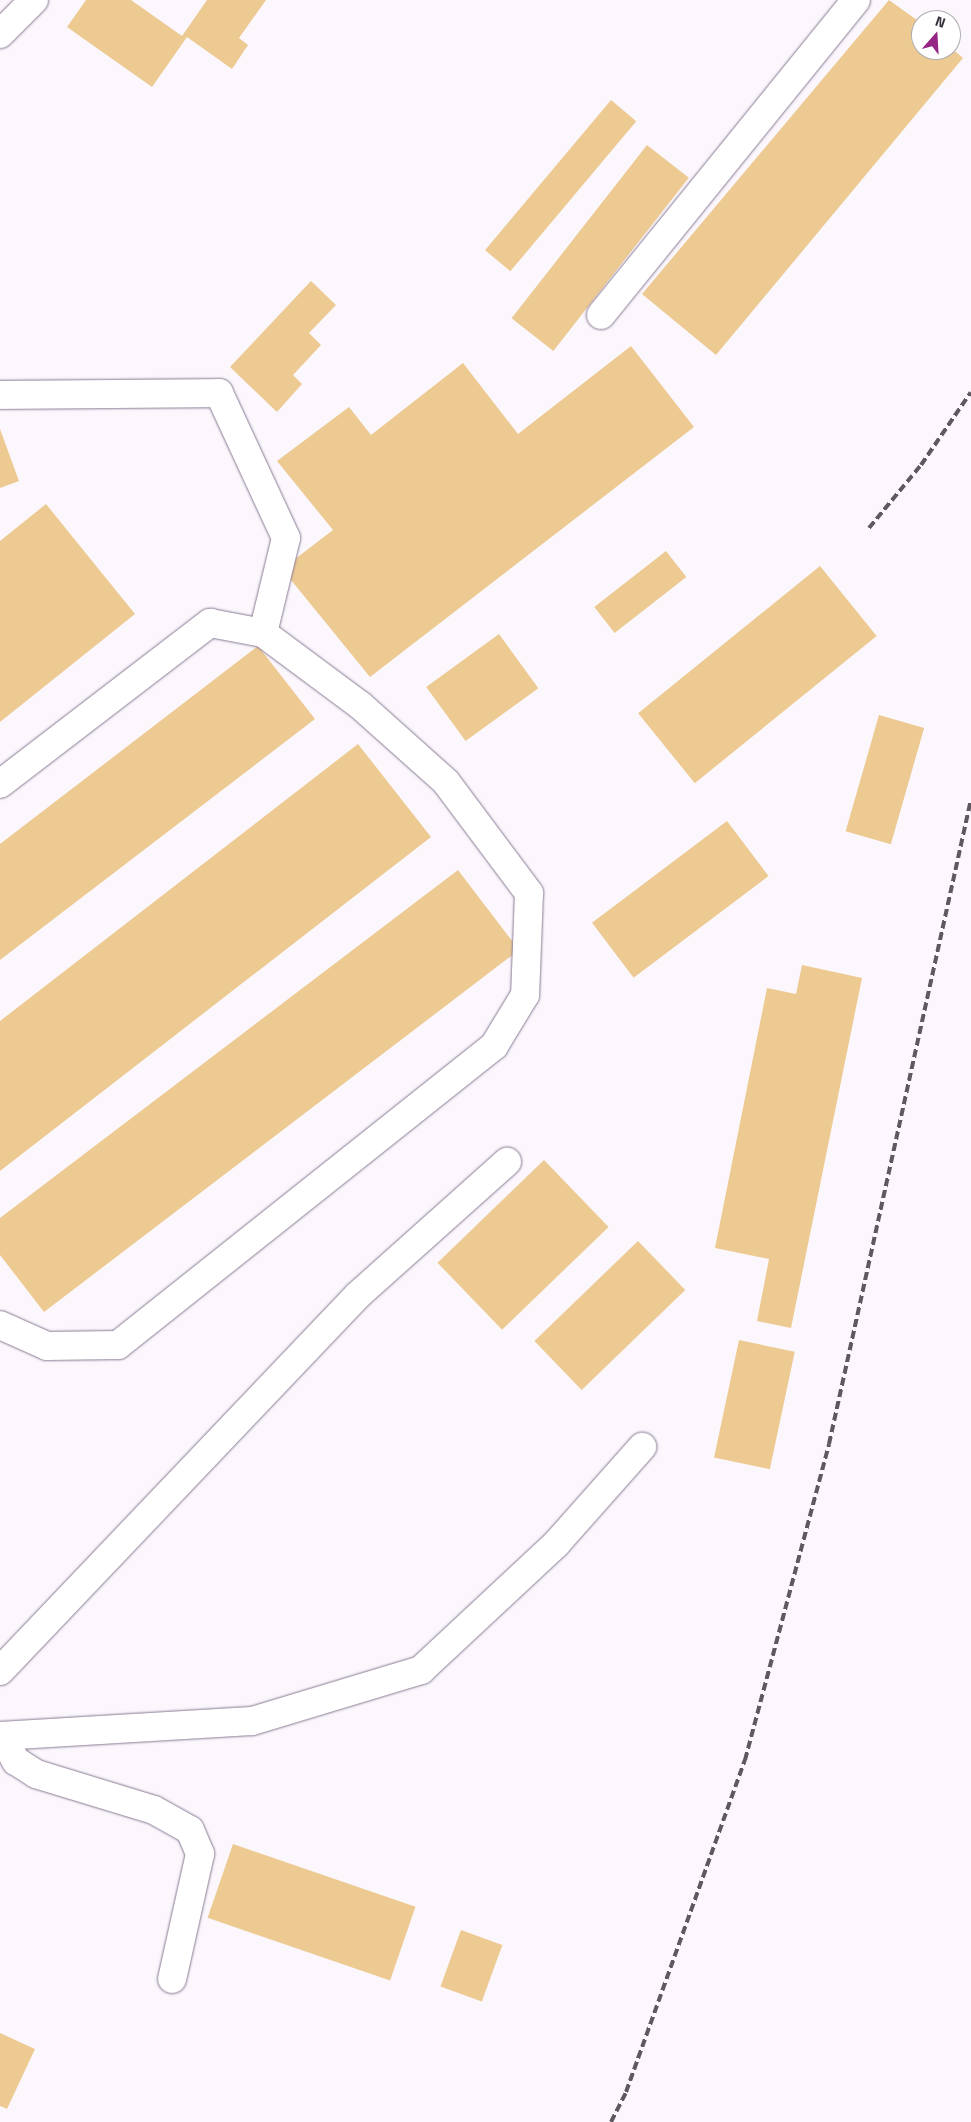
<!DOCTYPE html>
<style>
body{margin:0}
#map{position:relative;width:971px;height:2122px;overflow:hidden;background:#fbf7fd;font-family:"Titillium Web",sans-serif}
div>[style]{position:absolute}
.building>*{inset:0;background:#edca92;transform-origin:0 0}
.roads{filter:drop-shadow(0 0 1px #897a93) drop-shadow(0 0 1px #897a93)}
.minor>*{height:28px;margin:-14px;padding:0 14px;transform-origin:14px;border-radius:14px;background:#fff}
.rail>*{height:4px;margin-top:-2px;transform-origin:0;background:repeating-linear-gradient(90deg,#5e5861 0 8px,transparent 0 12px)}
span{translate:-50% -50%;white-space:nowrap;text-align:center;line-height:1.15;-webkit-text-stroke:5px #fff;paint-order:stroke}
.north{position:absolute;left:911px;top:10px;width:50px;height:50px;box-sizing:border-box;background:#fff;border:1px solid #afadb1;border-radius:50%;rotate:19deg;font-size:14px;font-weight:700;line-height:20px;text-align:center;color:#37313b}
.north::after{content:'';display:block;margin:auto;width:18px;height:22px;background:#962685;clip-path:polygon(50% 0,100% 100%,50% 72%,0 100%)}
</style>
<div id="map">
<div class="building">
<i style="clip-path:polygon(86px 0,131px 0,182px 36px,207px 0,266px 0,239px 38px,248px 45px,232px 69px,187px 37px,152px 87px,67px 27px)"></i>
<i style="clip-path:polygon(889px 0,921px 23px,921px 50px,951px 48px,963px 58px,716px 355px,642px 294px)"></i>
<i style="left:611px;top:100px;width:33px;height:196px;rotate:40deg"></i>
<i style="left:647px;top:145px;width:53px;height:220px;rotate:38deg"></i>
<i style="clip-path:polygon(311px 281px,336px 305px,309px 333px,321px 345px,293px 375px,302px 384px,277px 412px,230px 367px)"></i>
<i style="clip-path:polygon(631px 346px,694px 427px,370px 677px,282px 569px,333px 530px,277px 461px,349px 407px,371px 435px,463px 363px,518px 434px)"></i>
<i style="clip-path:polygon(0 429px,19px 481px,0 488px)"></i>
<i style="clip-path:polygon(46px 504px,135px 614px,0 722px,0 541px)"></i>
<i style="left:666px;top:551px;width:33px;height:91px;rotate:52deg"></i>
<i style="left:820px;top:566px;width:90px;height:234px;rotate:51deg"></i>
<i style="left:499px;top:634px;width:67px;height:90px;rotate:54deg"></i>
<i style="clip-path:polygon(258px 646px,315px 719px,0 960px,0 844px)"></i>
<i style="left:879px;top:715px;width:47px;height:121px;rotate:16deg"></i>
<i style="clip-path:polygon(358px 744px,431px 837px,0 1171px,0 1021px)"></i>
<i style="left:727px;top:821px;width:69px;height:169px;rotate:53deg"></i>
<i style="clip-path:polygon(458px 870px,519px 950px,44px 1312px,0 1255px,0 1218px)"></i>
<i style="clip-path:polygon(802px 965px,862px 978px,791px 1328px,757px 1321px,769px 1259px,715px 1248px,767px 988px,796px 994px)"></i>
<i style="left:544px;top:1160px;width:93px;height:148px;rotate:46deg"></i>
<i style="left:638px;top:1241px;width:68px;height:144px;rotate:46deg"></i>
<i style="left:739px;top:1340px;width:57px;height:120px;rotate:12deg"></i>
<i style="left:233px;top:1844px;width:193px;height:78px;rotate:19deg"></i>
<i style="left:461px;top:1930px;width:44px;height:60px;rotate:20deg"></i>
<i style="clip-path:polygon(0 2033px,35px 2049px,7px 2109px,0 2106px)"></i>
</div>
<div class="roads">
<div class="minor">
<i style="left:0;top:34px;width:48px;rotate:-45deg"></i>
<i style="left:601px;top:315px;width:405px;rotate:-51deg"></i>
<i style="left:0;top:395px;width:219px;rotate:-0.5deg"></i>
<i style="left:219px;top:393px;width:160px;rotate:65.2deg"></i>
<i style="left:286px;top:538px;width:98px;rotate:103.6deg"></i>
<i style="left:0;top:784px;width:265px;rotate:-37.5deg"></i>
<i style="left:210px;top:623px;width:54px;rotate:10.7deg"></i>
<i style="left:263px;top:633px;width:121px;rotate:36.6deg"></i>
<i style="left:360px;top:705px;width:115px;rotate:41.8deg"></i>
<i style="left:446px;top:782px;width:139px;rotate:53.2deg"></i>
<i style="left:529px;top:893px;width:102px;rotate:92.2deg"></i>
<i style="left:525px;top:995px;width:60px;rotate:121.3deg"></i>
<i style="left:494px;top:1046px;width:480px;rotate:141.5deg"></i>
<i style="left:118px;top:1345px;width:71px;rotate:179.2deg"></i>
<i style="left:47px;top:1346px;width:51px;rotate:-155.9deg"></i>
<i style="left:0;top:1671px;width:519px;rotate:-46.4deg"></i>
<i style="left:358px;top:1295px;width:200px;rotate:-41.8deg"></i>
<i style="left:0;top:1736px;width:252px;rotate:-3.4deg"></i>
<i style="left:252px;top:1721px;width:177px;rotate:-16.8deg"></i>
<i style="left:421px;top:1670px;width:185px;rotate:-43deg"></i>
<i style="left:556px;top:1544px;width:130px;rotate:-48.4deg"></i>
<i style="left:2px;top:1736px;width:29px;rotate:61deg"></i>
<i style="left:16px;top:1761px;width:24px;rotate:33deg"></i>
<i style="left:36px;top:1774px;width:123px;rotate:17deg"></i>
<i style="left:154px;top:1810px;width:41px;rotate:29.1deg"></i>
<i style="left:190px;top:1830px;width:26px;rotate:67deg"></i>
<i style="left:200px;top:1854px;width:128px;rotate:102.6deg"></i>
</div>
</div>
<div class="rail">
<i style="left:869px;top:528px;width:82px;rotate:-50.5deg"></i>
<i style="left:921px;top:465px;width:88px;rotate:-55.6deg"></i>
<i style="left:611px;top:2122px;width:34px;rotate:-63deg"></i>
<i style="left:626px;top:2092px;width:353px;rotate:-70.3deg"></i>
<i style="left:745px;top:1760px;width:327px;rotate:-75.1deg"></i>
<i style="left:829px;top:1444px;width:660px;rotate:-77.58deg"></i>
</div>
<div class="north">N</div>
</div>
